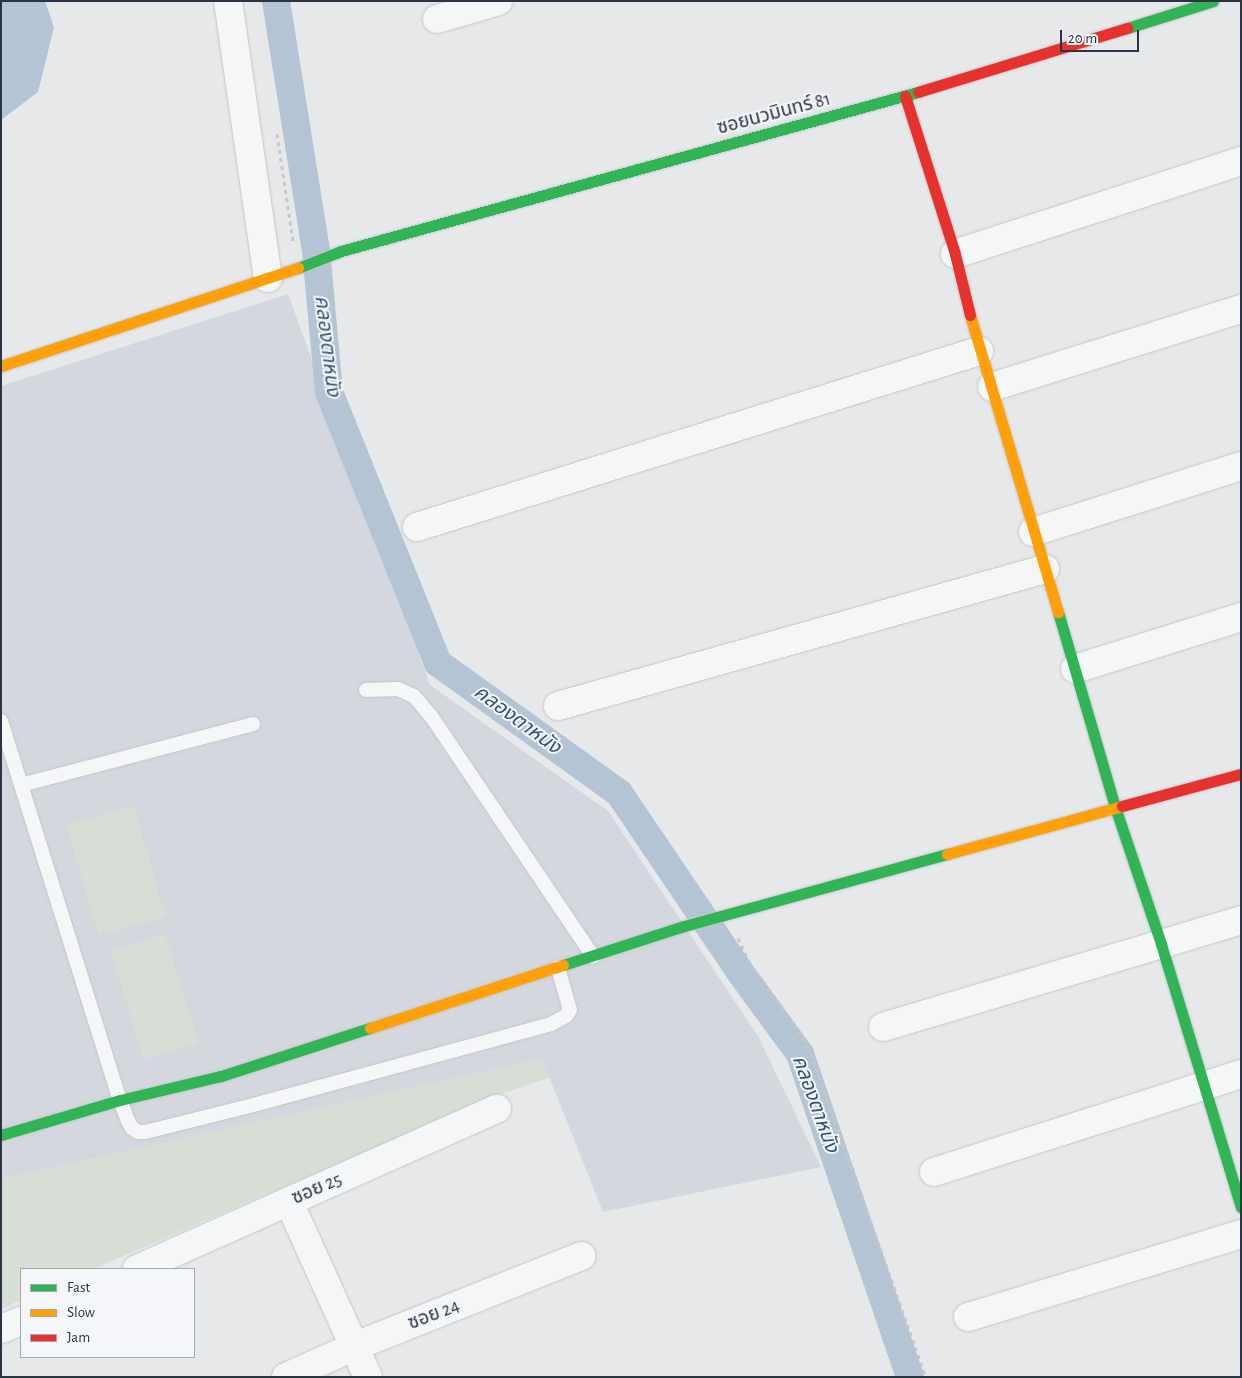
<!DOCTYPE html>
<meta charset="utf-8">
<style>
body{margin:0}
#map{position:relative;width:1242px;height:1378px;overflow:hidden;background:#e6e8ea;font-family:"Alegreya Sans","Noto Sans Thai",sans-serif}
div>[style]{position:absolute}
.built>*{inset:0;background:#d4d7dd}
.green>*{inset:0;background:#d6ded6;transform-origin:0 0}
.water>*{inset:0;background:#b4c4d5}
.canal>*{height:28px;margin:-14px;padding:0 14px;transform-origin:14px;border-radius:14px;background:#b4c4d5}
.path>*{height:3px;margin-top:-1.5px;transform-origin:0;background:repeating-linear-gradient(90deg,#c5c6ca 0 4px,transparent 0 8px)}
.roads{filter:drop-shadow(0 0 1px #c4c6c8) drop-shadow(0 0 1px #c4c6c8)}
.lane>*{height:14px;margin:-7px;padding:0 7px;transform-origin:7px;border-radius:7px;background:#f5f6f7}
.street>*{height:28px;margin:-14px;padding:0 14px;transform-origin:14px;border-radius:14px;background:#f5f6f7}
.fast>*{height:11px;margin:-5.5px;padding:0 5.5px;transform-origin:5.5px;border-radius:5.5px;background:#30b455}
.slow>*{height:11px;margin:-5.5px;padding:0 5.5px;transform-origin:5.5px;border-radius:5.5px;background:#ff9f0a}
.jam>*{height:11px;margin:-5.5px;padding:0 5.5px;transform-origin:5.5px;border-radius:5.5px;background:#e5322d}
span{translate:-50% -50%;white-space:nowrap;text-align:center;line-height:1.15;-webkit-text-stroke:4px #f4f6f9;paint-order:stroke}
.street-label{font-size:19px;color:#2b3445}
.water-label{font-size:20px;color:#34527a;font-style:italic}
.frame{position:absolute;inset:0;border:2px solid #2b3445;pointer-events:none}
.legend{position:absolute;left:20px;top:1268px;width:175px;height:90px;box-sizing:border-box;background:#f4f6f9;border:1px solid #a4a8b1;margin:0;padding:6px 9px;list-style:none;font-size:15px;color:#2b3445}
.legend li{display:flex;align-items:center;gap:10px;height:25px}
.legend b{width:25px;border:1px solid #a4a8b1}
.scale{position:absolute;left:1060px;top:30px;width:79px;height:22px;box-sizing:border-box;border:2px solid #2b3445;border-top:0;padding-left:6px;font-size:15px;line-height:18px;white-space:nowrap;color:#2b3445;-webkit-text-stroke:4px #f4f6f9;paint-order:stroke}
</style>
<div id="map">
<div class="built">
<i style="clip-path:polygon(288px 294px,430px 685px,608px 811px,758px 1036px,821px 1167px,603px 1212px,542px 1059px,1px 1179px,1px 386px)"></i>
</div>
<div class="green">
<i style="left:134px;top:806px;width:115px;height:70px;rotate:74deg"></i>
<i style="left:165px;top:934px;width:114px;height:57px;rotate:73deg"></i>
<i style="clip-path:polygon(542px 1059px,550px 1077px,490px 1098px,93px 1269px,21px 1269px,21px 1300px,1px 1309px,1px 1179px)"></i>
</div>
<div class="water">
<i style="clip-path:polygon(1px 1px,45px 1px,54px 27px,38px 92px,1px 120px)"></i>
</div>
<div class="canal">
<i style="left:276px;top:1px;width:252px;rotate:80.9deg"></i>
<i style="left:316px;top:250px;width:143px;rotate:84.8deg"></i>
<i style="left:329px;top:392px;width:292px;rotate:68.1deg"></i>
<i style="left:438px;top:663px;width:223px;rotate:35.7deg"></i>
<i style="left:619px;top:793px;width:216px;rotate:55.9deg"></i>
<i style="left:740px;top:972px;width:102px;rotate:53.8deg"></i>
<i style="left:800px;top:1054px;width:341px;rotate:71.2deg"></i>
</div>
<div class="path">
<i style="left:277px;top:134px;width:108px;rotate:81.5deg"></i>
<i style="left:738px;top:938px;width:26px;rotate:65deg"></i>
<i style="left:749px;top:962px;width:77px;rotate:54deg"></i>
<i style="left:794px;top:1024px;width:34px;rotate:60deg"></i>
<i style="left:811px;top:1053px;width:344px;rotate:70.5deg"></i>
</div>
<div class="roads">
<div class="lane">
<i style="left:366px;top:690px;width:32px;rotate:-2deg"></i>
<i style="left:398px;top:689px;width:17px;rotate:24deg"></i>
<i style="left:414px;top:696px;width:26px;rotate:50deg"></i>
<i style="left:431px;top:716px;width:290px;rotate:56deg"></i>
<i style="left:1px;top:721px;width:397px;rotate:72.6deg"></i>
<i style="left:120px;top:1100px;width:22px;rotate:69deg"></i>
<i style="left:128px;top:1121px;width:8px;rotate:60deg"></i>
<i style="left:132px;top:1128px;width:7px;rotate:34deg"></i>
<i style="left:138px;top:1132px;width:7px"></i>
<i style="left:145px;top:1132px;width:115px;rotate:-14deg"></i>
<i style="left:257px;top:1104px;width:305px;rotate:-15.2deg"></i>
<i style="left:551px;top:1024px;width:17px;rotate:-28deg"></i>
<i style="left:566px;top:1016px;width:7px;rotate:-56deg"></i>
<i style="left:570px;top:1010px;width:44px;rotate:-105.9deg"></i>
<i style="left:21px;top:785px;width:240px;rotate:-14.7deg"></i>
</div>
<div class="street">
<i style="left:228px;top:1px;width:280px;rotate:81.8deg"></i>
<i style="left:437px;top:19px;width:64px;rotate:-16.4deg"></i>
<i style="left:955px;top:254px;width:301px;rotate:-18deg"></i>
<i style="left:992px;top:387px;width:261px;rotate:-17.4deg"></i>
<i style="left:417px;top:527px;width:589px;rotate:-17.39deg"></i>
<i style="left:1033px;top:532px;width:218px;rotate:-17.6deg"></i>
<i style="left:1075px;top:669px;width:174px;rotate:-17.4deg"></i>
<i style="left:558px;top:706px;width:506px;rotate:-15.71deg"></i>
<i style="left:883px;top:1027px;width:374px;rotate:-16.6deg"></i>
<i style="left:934px;top:1172px;width:322px;rotate:-17.7deg"></i>
<i style="left:289px;top:1202px;width:192px;rotate:65.7deg"></i>
<i style="left:137px;top:1269px;width:394px;rotate:-24deg"></i>
<i style="left:968px;top:1317px;width:285px;rotate:-16.9deg"></i>
<i style="left:1px;top:1329px;width:22px;rotate:-22deg"></i>
<i style="left:286px;top:1377px;width:73px;rotate:-24.1deg"></i>
<i style="left:353px;top:1347px;width:246px;rotate:-21.7deg"></i>
</div>
<div class="fast">
<i style="left:1127px;top:28px;width:90px;rotate:-17.4deg"></i>
<i style="left:298px;top:268px;width:46px;rotate:-21.6deg"></i>
<i style="left:341px;top:251px;width:599px;rotate:-15.41deg"></i>
<i style="left:1058px;top:612px;width:206px;rotate:73.7deg"></i>
<i style="left:1116px;top:810px;width:141px;rotate:71.4deg"></i>
<i style="left:1161px;top:944px;width:275px;rotate:73.1deg"></i>
<i style="left:563px;top:965px;width:127px;rotate:-17.9deg"></i>
<i style="left:684px;top:926px;width:273px;rotate:-15.3deg"></i>
<i style="left:1px;top:1135px;width:124px;rotate:-16.4deg"></i>
<i style="left:120px;top:1100px;width:104px;rotate:-13.4deg"></i>
<i style="left:221px;top:1076px;width:157px;rotate:-17.9deg"></i>
</div>
<div class="slow">
<i style="left:970px;top:315px;width:310px;rotate:73.5deg"></i>
<i style="left:1px;top:366px;width:313px;rotate:-18.3deg"></i>
<i style="left:947px;top:854px;width:181px;rotate:-15.3deg"></i>
<i style="left:370px;top:1028px;width:203px;rotate:-18.1deg"></i>
</div>
<div class="jam">
<i style="left:918px;top:92px;width:219px;rotate:-17deg"></i>
<i style="left:905px;top:96px;width:166px;rotate:72.4deg"></i>
<i style="left:955px;top:254px;width:63px;rotate:76.2deg"></i>
<i style="left:1122px;top:806px;width:123px;rotate:-15.1deg"></i>
</div>
</div>
<div class="street-label">
<span style="left:774px;top:114px;rotate:-15deg">ซอยนวมินทร์ 81</span>
<span style="left:317px;top:1189px;rotate:-24deg">ซอย 25</span>
<span style="left:434px;top:1315px;rotate:-21deg">ซอย 24</span>
</div>
<div class="water-label">
<span style="left:327px;top:346px;rotate:83deg">คลองตาหนัง</span>
<span style="left:517px;top:720px;rotate:36deg">คลองตาหนัง</span>
<span style="left:815px;top:1104px;rotate:70deg">คลองตาหนัง</span>
</div>
<div class="frame"></div>
<ul class="legend">
<li><b style="height:6px;background:#30b455"></b>Fast</li>
<li><b style="height:6px;background:#ff9f0a"></b>Slow</li>
<li><b style="height:6px;background:#e5322d"></b>Jam</li>
</ul>
<div class="scale">20 m</div>
</div>
